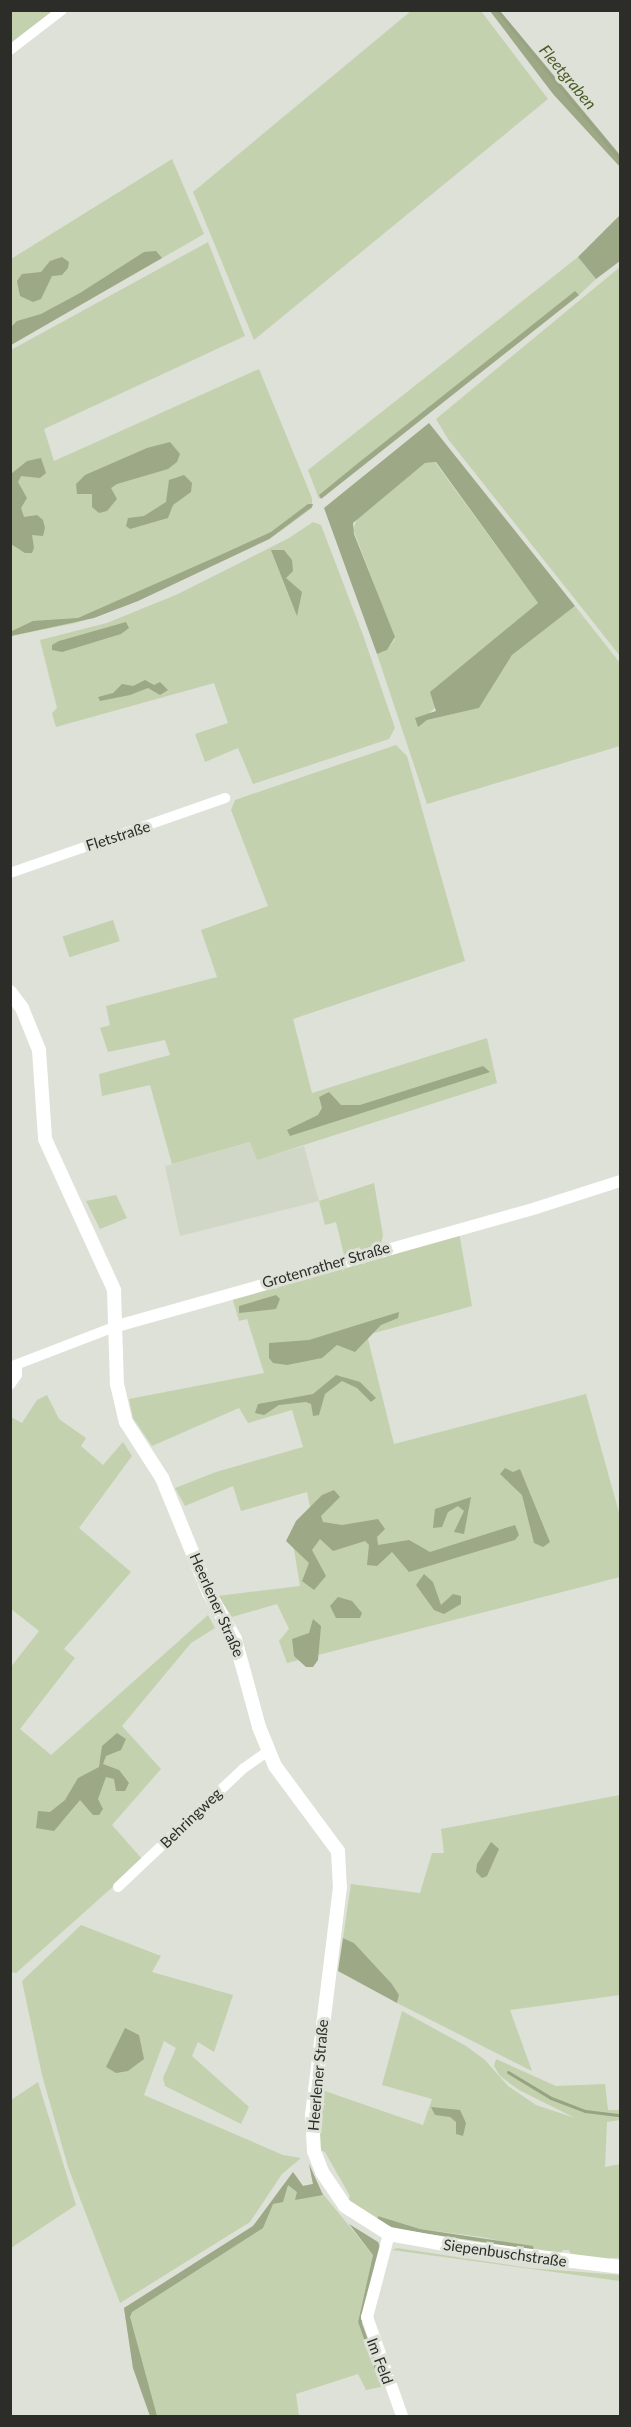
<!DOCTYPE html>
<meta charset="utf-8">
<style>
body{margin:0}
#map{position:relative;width:631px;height:2427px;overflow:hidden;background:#dde1d7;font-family:Lato,sans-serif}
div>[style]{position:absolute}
.built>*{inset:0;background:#d1d7c6}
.green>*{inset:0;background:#c4d1ae;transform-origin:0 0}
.forest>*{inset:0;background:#9ca886}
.stream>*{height:3px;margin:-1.5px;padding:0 1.5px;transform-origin:1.5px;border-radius:1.5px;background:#97a381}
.minor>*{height:10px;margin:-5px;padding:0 5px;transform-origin:5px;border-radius:5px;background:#fff}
.tertiary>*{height:12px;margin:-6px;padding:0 6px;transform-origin:6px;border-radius:6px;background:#fff}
.secondary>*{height:14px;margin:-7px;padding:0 7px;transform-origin:7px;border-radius:7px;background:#fff}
span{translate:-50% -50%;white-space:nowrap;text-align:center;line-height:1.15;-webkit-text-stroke:6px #dde1d7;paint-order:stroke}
.street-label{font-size:15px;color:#2c2d29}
.water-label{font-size:16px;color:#4d5d28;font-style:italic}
.frame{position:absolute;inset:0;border:12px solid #2c2d29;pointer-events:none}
</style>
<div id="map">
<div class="built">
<i style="clip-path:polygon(251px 1142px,257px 1159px,304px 1146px,319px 1201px,180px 1236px,165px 1166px)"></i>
</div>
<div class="green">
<i style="clip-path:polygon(11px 11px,57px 11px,11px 46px)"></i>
<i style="clip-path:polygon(411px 11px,481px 11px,548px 99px,254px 340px,193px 192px)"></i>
<i style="clip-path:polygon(172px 159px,204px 234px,11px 345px,11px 259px)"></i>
<i style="clip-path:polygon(208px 242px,245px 336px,44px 429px,54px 461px,259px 369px,312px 498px,312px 508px,270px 539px,138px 601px,76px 623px,11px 636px,11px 350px)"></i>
<i style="clip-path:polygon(578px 257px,596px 279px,579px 295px,319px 499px,308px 470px)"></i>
<i style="clip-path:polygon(620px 267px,620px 656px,448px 439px,436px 419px)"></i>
<i style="clip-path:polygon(435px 462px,538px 603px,417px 726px,427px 720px,479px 708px,512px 655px,575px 606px,620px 663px,620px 746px,427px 804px,377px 654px,387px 650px,395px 639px,353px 529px,357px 519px,425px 463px)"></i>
<i style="clip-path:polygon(313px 522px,321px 525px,363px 635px,395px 728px,389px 739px,253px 784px,238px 748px,205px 762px,195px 734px,228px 723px,214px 683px,56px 727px,52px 713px,57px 708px,40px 640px,107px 623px,178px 594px,289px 538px)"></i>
<i style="clip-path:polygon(396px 745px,407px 756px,465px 961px,293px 1019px,312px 1093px,487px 1038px,497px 1083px,257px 1160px,250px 1142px,172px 1164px,150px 1085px,102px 1096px,99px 1074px,170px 1055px,165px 1040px,108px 1052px,100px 1028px,110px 1025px,106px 1006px,217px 977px,201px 930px,268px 906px,231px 810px,235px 800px)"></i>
<i style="left:113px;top:920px;width:22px;height:53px;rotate:72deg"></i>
<i style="clip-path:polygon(374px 1183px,383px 1235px,381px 1244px,344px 1255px,336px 1222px,325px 1225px,319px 1201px)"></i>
<i style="clip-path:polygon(116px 1195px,127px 1218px,100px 1229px,86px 1201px)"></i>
<i style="clip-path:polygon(459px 1232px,472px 1306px,367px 1335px,394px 1444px,586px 1394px,620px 1516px,620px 1577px,287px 1663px,279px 1641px,289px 1629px,277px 1604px,232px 1617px,218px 1596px,300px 1586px,292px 1538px,315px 1530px,307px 1492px,241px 1511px,233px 1486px,185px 1506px,175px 1488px,216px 1472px,303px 1447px,292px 1410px,248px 1423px,239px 1408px,152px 1446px,133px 1418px,129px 1399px,264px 1373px,247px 1319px,239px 1321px,232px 1297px)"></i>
<i style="clip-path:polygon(47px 1395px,59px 1419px,86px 1438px,81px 1446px,103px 1465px,123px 1442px,132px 1456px,79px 1528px,131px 1572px,64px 1649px,75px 1658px,20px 1729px,51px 1755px,208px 1615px,215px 1628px,191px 1643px,122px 1726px,161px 1769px,112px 1825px,143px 1860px,16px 1973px,10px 1972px,10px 1668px,39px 1631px,11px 1609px,11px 1417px,22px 1423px,37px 1400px)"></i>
<i style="clip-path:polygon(620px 1795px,620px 1995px,510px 2010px,532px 2071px,397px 2003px,399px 1995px,392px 1984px,354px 1943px,343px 1938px,351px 1884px,420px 1893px,432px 1853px,444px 1853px,441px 1829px)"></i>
<i style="clip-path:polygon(81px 1925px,161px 1956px,152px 1972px,233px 1995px,214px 2052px,198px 2042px,192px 2056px,249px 2107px,241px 2124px,165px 2086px,163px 2078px,176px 2048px,164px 2041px,144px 2095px,283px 2155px,301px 2158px,282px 2174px,250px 2222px,120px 2303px,68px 2167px,42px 2075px,22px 1981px)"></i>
<i style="clip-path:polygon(402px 2011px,466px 2046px,485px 2060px,508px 2086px,536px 2105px,575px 2118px,519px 2090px,500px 2076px,494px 2066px,496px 2059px,556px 2086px,605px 2084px,608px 2110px,620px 2110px,620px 2120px,607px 2122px,605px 2167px,620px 2164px,620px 2258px,610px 2258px,608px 2262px,571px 2255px,569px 2250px,563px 2250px,560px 2254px,482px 2237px,420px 2229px,378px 2216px,378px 2222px,348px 2201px,350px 2196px,325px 2152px,319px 2150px,317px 2128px,322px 2090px,423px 2125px,432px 2099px,382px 2085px)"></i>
<i style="clip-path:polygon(38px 2082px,76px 2205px,11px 2248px,11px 2100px)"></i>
<i style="clip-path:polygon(309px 2164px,318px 2188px,373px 2255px,358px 2322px,381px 2387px,366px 2390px,358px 2374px,296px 2394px,299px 2416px,150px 2416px,133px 2368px,124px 2308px,253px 2226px,293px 2172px,303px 2186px,313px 2184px)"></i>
<i style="clip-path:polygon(397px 2248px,529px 2268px,620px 2275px,620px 2281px,392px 2250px)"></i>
</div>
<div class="forest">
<i style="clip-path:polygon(490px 11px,500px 11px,620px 155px,620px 167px,553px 94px)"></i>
<i style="clip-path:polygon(620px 215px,620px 261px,596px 279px,578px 257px)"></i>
<i style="clip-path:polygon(156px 251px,162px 258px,11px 345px,11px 327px,17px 321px,41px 314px,80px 293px,144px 252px)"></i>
<i style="clip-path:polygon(62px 257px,69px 262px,68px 268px,62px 275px,52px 276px,41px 299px,33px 302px,20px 296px,17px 281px,22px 274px,41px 272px,50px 261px)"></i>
<i style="clip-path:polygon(575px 291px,579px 295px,321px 499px,319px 495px,357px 464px)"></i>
<i style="clip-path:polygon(429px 423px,575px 606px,512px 655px,479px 708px,427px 720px,418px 727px,415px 718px,436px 711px,430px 692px,538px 603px,436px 462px,425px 463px,353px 523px,354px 534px,395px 637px,387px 650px,377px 654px,324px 508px)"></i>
<i style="clip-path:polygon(170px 442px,180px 454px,177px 462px,168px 469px,117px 484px,111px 488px,117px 499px,107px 511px,99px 513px,92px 507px,92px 494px,77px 494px,76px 484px,85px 475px,147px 448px)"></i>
<i style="clip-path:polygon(41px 458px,46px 473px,40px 478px,21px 476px,18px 482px,27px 498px,21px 508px,24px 517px,37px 515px,43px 520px,45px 528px,43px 536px,32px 535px,34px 548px,32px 553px,25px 553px,11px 544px,11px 474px,27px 461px)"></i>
<i style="clip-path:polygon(184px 475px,192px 483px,191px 492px,173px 505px,168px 518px,130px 529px,126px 526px,128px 518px,144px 516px,166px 502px,169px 480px)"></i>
<i style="clip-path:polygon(308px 504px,313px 504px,312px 507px,269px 539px,138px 601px,94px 618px,11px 636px,12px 631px,33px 621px,78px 618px,216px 557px,271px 532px)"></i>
<i style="clip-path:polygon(271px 550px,284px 550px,292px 560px,293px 571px,286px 578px,302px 592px,297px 616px)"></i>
<i style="clip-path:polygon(126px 622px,129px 628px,121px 634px,62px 652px,52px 650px,52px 645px,59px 641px)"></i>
<i style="clip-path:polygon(145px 680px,154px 685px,160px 682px,168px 690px,160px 695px,148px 688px,130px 695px,100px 701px,98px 697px,113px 693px,122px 684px,133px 686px)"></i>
<i style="clip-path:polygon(483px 1066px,490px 1072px,290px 1136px,287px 1130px,318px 1115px,322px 1108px,319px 1097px,329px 1092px,341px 1105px,360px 1105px)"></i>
<i style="clip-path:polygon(276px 1295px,280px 1299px,276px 1309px,239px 1313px,239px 1306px)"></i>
<i style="clip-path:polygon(399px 1312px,398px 1318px,381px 1325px,355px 1352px,337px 1345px,322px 1358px,287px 1365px,273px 1363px,269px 1358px,269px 1343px,309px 1340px)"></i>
<i style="clip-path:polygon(336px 1375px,360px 1382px,376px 1398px,371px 1402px,357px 1388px,342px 1381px,325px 1394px,319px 1415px,313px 1416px,311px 1404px,306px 1402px,279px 1405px,264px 1415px,255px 1413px,258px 1404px,313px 1394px)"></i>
<i style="clip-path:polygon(505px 1468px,513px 1472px,520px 1469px,550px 1542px,543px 1547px,534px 1543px,522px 1495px,500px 1474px)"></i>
<i style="clip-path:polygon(334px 1490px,340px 1497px,321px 1516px,323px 1522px,342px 1525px,378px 1519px,385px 1529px,377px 1537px,378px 1545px,409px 1540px,430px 1552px,515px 1525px,519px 1535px,515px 1540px,409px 1572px,392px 1552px,377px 1566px,367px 1565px,369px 1545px,365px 1541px,333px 1551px,320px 1539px,312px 1550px,326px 1576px,314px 1590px,302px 1581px,309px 1563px,286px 1541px,296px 1521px,322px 1495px)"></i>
<i style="clip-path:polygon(471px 1497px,464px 1534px,454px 1532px,464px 1511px,458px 1506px,448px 1512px,442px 1527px,433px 1528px,435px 1509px)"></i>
<i style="clip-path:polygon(424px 1574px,433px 1582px,441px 1605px,453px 1594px,461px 1596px,461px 1604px,444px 1614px,434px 1610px,416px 1585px)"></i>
<i style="clip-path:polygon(338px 1597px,352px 1601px,362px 1613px,360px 1618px,336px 1618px,330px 1606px)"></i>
<i style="clip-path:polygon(313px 1619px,321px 1626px,318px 1660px,313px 1667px,306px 1667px,294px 1656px,292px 1639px,309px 1633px)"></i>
<i style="clip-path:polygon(117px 1733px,126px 1739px,121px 1750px,106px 1756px,103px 1764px,119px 1770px,129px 1783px,125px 1791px,116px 1791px,114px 1779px,106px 1777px,98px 1799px,103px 1809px,99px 1815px,93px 1815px,80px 1800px,54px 1831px,36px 1828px,38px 1811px,50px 1812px,65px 1800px,78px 1778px,99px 1767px,102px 1746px)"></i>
<i style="clip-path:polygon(491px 1842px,499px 1849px,487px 1876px,482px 1878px,476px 1872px,477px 1864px)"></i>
<i style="clip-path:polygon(343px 1938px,354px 1943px,392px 1984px,399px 1995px,397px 2003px,338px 1971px)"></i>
<i style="clip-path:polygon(125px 2028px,139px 2035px,144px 2059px,128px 2071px,116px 2073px,106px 2067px)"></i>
<i style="clip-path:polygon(431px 2107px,460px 2110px,466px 2123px,463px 2136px,456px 2134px,456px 2122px,450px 2117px,435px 2115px)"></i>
<i style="clip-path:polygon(309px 2164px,323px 2195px,295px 2200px,297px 2192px,288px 2185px,283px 2202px,273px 2204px,263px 2228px,132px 2312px,130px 2317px,157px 2416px,150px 2416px,133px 2368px,124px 2308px,253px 2226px,293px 2172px,303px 2186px,313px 2184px)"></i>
<i style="clip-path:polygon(378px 2216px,420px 2229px,533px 2246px,534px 2250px,396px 2229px,378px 2222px)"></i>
<i style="clip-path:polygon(349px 2224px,378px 2242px,380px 2247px,362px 2323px,385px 2387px,381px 2387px,358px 2322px,373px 2255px)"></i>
</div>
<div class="stream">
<i style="left:497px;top:10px;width:193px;rotate:50.5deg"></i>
<i style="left:508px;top:2072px;width:50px;rotate:31.2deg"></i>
<i style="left:551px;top:2098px;width:36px;rotate:21deg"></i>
<i style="left:585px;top:2111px;width:35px;rotate:7deg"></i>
</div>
<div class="minor">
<i style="left:10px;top:50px;width:66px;rotate:-37.6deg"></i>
<i style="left:10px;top:873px;width:228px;rotate:-19.2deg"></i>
<i style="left:10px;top:1367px;width:115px;rotate:-21deg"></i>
<i style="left:10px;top:1385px;width:12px;rotate:-55deg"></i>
<i style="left:17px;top:1375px;width:10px;rotate:-90deg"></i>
<i style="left:118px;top:1887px;width:173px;rotate:-43.4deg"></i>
<i style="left:244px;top:1768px;width:29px;rotate:-35deg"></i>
</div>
<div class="tertiary">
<i style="left:117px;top:1326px;width:435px;rotate:-15.7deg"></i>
<i style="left:536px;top:1208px;width:88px;rotate:-17.8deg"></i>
<i style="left:389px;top:2234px;width:86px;rotate:104.8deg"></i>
<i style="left:367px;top:2317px;width:105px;rotate:70.5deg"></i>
</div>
<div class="secondary">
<i style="left:10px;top:992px;width:20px;rotate:53deg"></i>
<i style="left:22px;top:1008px;width:45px;rotate:68deg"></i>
<i style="left:39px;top:1050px;width:89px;rotate:86.1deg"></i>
<i style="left:45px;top:1139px;width:166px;rotate:65.4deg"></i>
<i style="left:114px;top:1290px;width:94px;rotate:88.2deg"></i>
<i style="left:117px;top:1384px;width:39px;rotate:77deg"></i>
<i style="left:126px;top:1422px;width:67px;rotate:57.3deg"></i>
<i style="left:162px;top:1478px;width:124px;rotate:67.8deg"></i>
<i style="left:209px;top:1593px;width:53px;rotate:60.5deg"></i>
<i style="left:235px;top:1639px;width:91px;rotate:74.7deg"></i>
<i style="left:259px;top:1727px;width:42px;rotate:67.7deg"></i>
<i style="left:275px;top:1766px;width:106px;rotate:53.5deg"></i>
<i style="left:338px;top:1851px;width:36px;rotate:87deg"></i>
<i style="left:340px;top:1887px;width:229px;rotate:97deg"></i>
<i style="left:312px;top:2114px;width:37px;rotate:87deg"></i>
<i style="left:314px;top:2151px;width:22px;rotate:69deg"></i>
<i style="left:322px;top:2172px;width:41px;rotate:55.9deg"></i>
<i style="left:345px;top:2206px;width:52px;rotate:32.5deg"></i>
<i style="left:389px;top:2234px;width:78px;rotate:10.3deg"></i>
<i style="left:466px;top:2248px;width:155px;rotate:7deg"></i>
</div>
<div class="street-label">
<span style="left:118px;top:836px;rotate:-18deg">Fletstraße</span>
<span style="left:326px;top:1265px;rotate:-16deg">Grotenrather Straße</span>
<span style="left:217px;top:1605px;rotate:66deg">Heerlener Straße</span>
<span style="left:191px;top:1818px;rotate:-44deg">Behringweg</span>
<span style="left:318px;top:2075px;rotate:-85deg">Heerlener Straße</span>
<span style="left:505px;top:2253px;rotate:8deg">Siepenbuschstraße</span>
<span style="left:380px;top:2361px;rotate:69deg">Im Feld</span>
</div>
<div class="water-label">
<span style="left:568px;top:77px;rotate:50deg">Fleetgraben</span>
</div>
<div class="frame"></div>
</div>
